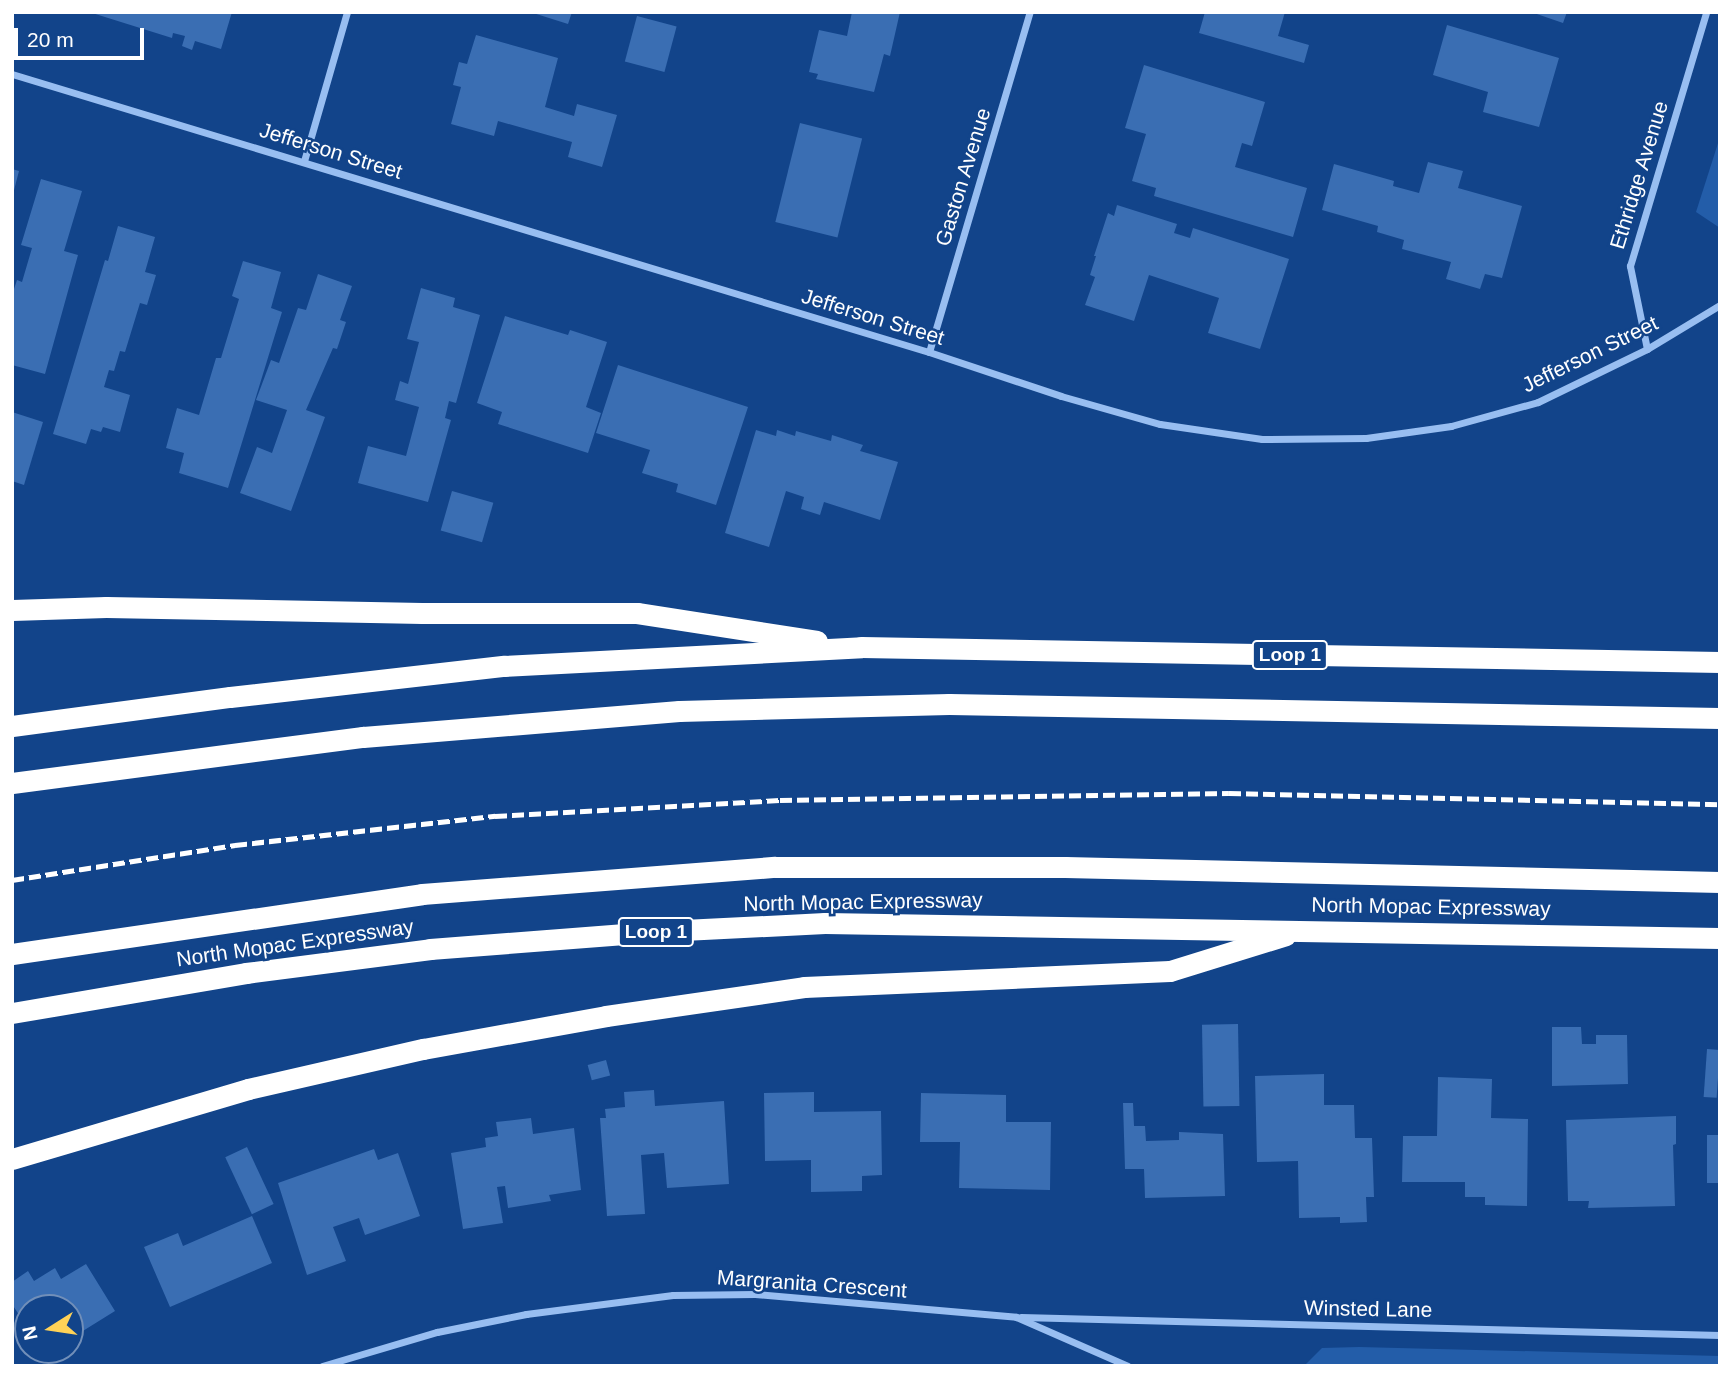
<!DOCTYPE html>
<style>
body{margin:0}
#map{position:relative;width:1732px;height:1378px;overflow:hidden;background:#12448a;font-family:Helvetica,sans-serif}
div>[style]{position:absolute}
.green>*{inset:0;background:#235da9}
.building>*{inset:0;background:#3a6eb3;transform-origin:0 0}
.minor>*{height:7px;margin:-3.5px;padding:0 3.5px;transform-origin:3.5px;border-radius:3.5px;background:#98bef1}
.motorway>*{height:21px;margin:-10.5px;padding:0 10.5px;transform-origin:10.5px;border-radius:10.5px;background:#fff}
.rail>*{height:5px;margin-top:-2.5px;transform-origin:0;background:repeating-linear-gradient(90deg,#fff 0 12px,transparent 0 17px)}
span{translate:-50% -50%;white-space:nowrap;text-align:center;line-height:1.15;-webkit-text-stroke:5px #12448a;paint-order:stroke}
.shield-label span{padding:2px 5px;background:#12448a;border:2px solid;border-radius:5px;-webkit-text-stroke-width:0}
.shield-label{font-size:19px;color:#fff;font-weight:700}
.street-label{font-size:21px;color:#fff}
.frame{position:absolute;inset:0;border:14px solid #fff;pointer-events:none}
.north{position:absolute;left:14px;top:1294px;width:70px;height:70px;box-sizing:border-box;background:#12448a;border:2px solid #718fb9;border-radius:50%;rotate:258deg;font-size:19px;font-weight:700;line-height:28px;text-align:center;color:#fff}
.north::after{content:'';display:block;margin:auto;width:24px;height:32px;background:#ffd257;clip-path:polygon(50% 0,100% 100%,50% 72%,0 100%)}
.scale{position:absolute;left:14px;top:28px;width:130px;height:32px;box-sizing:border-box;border:4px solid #fff;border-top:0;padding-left:9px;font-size:21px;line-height:24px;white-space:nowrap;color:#fff;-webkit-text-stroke:5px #12448a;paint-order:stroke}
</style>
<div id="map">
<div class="green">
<i style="clip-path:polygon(1720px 137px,1720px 228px,1696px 212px)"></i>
<i style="clip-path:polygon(1359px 1347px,1720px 1356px,1720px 1366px,1304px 1366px,1322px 1348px)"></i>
</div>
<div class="building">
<i style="clip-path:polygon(89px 12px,232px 12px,221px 49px,195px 41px,192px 50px,182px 46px,185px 36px,173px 33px,172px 38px)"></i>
<i style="clip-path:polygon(530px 12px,572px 12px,568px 24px)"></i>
<i style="clip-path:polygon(852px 12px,900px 12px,890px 56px,884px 54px,874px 92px,816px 79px,818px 74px,809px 72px,819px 30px,847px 36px)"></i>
<i style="clip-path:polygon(1205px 12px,1285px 12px,1278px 36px,1309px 45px,1304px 63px,1199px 33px)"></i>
<i style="clip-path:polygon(1531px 12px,1567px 12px,1563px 23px)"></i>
<i style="left:637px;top:16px;width:41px;height:47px;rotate:15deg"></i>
<i style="clip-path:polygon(1447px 25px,1559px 58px,1539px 127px,1483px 112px,1488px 92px,1433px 75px)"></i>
<i style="clip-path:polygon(476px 35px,558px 58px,545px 107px,574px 116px,577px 104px,617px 115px,602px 167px,568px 157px,572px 142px,498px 121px,494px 136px,451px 124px,461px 87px,453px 85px,459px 62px,467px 64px)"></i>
<i style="clip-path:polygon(1144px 65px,1265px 102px,1252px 146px,1242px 143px,1235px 167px,1307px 188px,1293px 237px,1154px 196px,1156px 188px,1132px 181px,1146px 134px,1125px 128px)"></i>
<i style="left:800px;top:123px;width:64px;height:102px;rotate:14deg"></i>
<i style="clip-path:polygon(1428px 162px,1463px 171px,1458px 188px,1522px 206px,1502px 278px,1485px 274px,1480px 289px,1446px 279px,1451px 262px,1402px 249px,1404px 240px,1377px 232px,1378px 226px,1322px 210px,1334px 164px,1394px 181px,1393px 186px,1419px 193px)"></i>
<i style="clip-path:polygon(12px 169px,19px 171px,13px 194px,12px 194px)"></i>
<i style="clip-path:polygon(41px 179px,82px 191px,64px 251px,78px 255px,45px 374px,12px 365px,12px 295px,17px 280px,22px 282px,32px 248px,21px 245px)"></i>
<i style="clip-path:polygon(1117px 205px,1177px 224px,1174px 233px,1190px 238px,1193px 228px,1289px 259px,1260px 349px,1208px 333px,1219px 298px,1149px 275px,1134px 321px,1085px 305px,1095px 277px,1090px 275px,1096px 256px,1094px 256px,1108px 213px,1114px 216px)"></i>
<i style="clip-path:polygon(118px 226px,155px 237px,145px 272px,156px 275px,147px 305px,140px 303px,125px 352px,120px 351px,114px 371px,109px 370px,104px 387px,130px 395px,120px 432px,103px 427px,101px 432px,91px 429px,86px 444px,53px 434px,105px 260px,108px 261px)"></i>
<i style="clip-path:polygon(243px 261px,281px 272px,271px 308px,282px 312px,228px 488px,179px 473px,184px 453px,166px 448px,177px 408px,199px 415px,216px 358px,221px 358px,239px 299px,232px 296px)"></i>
<i style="clip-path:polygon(318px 274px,352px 286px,340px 320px,346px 322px,337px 349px,333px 348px,306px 410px,325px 417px,291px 511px,240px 493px,257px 447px,272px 453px,287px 410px,256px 400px,271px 360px,279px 363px,298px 308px,306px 310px)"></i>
<i style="clip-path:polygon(421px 288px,455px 298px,453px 307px,480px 315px,456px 403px,449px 401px,445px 418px,451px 420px,428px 502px,358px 483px,368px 446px,406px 456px,419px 407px,395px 400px,400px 381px,408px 384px,419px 342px,407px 339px)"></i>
<i style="clip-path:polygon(505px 316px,568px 335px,570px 330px,607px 342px,586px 407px,601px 413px,588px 453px,498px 424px,502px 412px,477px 403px)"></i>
<i style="clip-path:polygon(618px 365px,748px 407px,716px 505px,676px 492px,678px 484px,642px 473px,650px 450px,596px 433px)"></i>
<i style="clip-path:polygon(12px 412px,43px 422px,24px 485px,12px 481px)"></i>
<i style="clip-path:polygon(756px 430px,776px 436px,777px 430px,795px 436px,796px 431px,831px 441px,832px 435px,863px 445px,860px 451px,898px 462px,880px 520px,824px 502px,820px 515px,801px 509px,804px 497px,786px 491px,769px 547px,725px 533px)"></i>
<i style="left:452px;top:491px;width:43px;height:41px;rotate:16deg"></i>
<i style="left:1238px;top:1024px;width:82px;height:36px;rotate:89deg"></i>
<i style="clip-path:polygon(1552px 1027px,1581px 1027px,1582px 1044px,1596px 1044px,1596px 1035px,1627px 1035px,1628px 1084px,1552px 1086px)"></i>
<i style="left:1707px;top:1049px;width:13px;height:48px;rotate:4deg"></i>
<i style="left:606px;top:1060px;width:16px;height:19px;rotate:75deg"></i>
<i style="clip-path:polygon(1324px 1074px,1324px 1105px,1354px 1105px,1355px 1138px,1372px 1138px,1374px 1197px,1366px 1197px,1367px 1222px,1340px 1223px,1340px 1217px,1299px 1218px,1298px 1161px,1257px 1162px,1255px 1076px)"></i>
<i style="clip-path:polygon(1438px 1077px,1492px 1079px,1491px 1118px,1528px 1119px,1527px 1206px,1485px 1205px,1485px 1197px,1465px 1197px,1465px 1182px,1402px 1182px,1403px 1136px,1437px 1136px)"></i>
<i style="clip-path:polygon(654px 1090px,655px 1106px,724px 1101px,729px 1184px,667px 1188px,664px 1153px,641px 1155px,645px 1214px,607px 1216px,600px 1118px,606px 1118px,605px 1109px,625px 1107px,624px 1092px)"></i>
<i style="clip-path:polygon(814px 1092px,814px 1112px,881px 1111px,882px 1175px,862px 1176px,862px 1191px,811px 1192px,811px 1160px,765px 1161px,764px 1093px)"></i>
<i style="clip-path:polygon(921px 1093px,1006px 1095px,1006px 1122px,1051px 1122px,1050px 1190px,959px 1188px,960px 1142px,920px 1142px)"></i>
<i style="clip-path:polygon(1123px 1103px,1133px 1103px,1134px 1126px,1145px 1126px,1146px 1141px,1179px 1140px,1179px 1132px,1223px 1134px,1225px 1196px,1145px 1198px,1144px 1169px,1125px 1169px)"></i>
<i style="clip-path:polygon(1676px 1116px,1676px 1144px,1673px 1145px,1675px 1206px,1588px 1208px,1589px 1201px,1568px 1201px,1566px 1120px)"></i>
<i style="clip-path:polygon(531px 1118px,533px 1134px,574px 1128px,581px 1190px,549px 1195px,551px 1201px,508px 1208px,505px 1186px,497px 1187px,503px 1223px,463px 1229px,451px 1153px,486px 1147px,485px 1138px,498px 1136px,496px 1122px)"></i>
<i style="left:1707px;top:1135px;width:13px;height:48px"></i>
<i style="left:247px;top:1147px;width:63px;height:24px;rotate:65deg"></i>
<i style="clip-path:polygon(374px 1149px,378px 1160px,398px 1153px,420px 1216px,365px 1235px,359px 1218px,333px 1227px,346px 1261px,307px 1275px,278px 1183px)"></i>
<i style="clip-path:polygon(252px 1216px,272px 1263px,170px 1307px,144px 1247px,178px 1233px,183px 1246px)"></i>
<i style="clip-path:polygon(86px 1264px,115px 1311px,70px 1339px,70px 1308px,28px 1308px,28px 1329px,12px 1304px,12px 1282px,28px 1271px,34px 1281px,55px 1268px,61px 1279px)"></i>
</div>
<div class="minor">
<i style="left:12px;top:74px;width:958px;rotate:16.87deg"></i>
<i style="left:929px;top:352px;width:139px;rotate:18.4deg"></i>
<i style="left:1061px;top:396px;width:103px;rotate:15.8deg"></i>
<i style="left:1160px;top:424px;width:103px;rotate:8.4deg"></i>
<i style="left:1262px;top:439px;width:104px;rotate:-0.6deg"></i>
<i style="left:1366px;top:438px;width:86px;rotate:-8deg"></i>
<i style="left:1451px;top:426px;width:90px;rotate:-15.4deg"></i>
<i style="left:1538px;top:402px;width:121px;rotate:-25.9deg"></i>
<i style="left:1647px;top:349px;width:85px;rotate:-31.1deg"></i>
<i style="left:304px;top:161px;width:155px;rotate:-73.9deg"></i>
<i style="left:1647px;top:349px;width:85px;rotate:-101.6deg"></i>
<i style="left:1630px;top:266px;width:265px;rotate:-73.3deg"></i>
<i style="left:929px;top:352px;width:355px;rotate:-73.5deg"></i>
<i style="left:1021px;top:1317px;width:699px;rotate:1.48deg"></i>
<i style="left:322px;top:1366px;width:120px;rotate:-16.5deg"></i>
<i style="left:437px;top:1332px;width:91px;rotate:-11.4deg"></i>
<i style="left:526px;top:1314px;width:148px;rotate:-7.4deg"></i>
<i style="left:673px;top:1295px;width:82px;rotate:-0.7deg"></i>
<i style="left:755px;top:1294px;width:262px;rotate:5deg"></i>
<i style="left:1016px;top:1317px;width:122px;rotate:23.6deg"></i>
</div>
<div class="motorway">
<i style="left:12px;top:610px;width:94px;rotate:-1.8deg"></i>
<i style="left:106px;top:607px;width:316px;rotate:1.1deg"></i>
<i style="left:422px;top:613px;width:215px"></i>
<i style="left:637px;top:613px;width:182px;rotate:8.8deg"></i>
<i style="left:12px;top:726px;width:220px;rotate:-7.6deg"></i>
<i style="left:230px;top:697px;width:276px;rotate:-6.5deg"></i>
<i style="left:504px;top:666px;width:358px;rotate:-3deg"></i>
<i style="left:861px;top:647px;width:859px;rotate:1deg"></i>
<i style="left:12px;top:783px;width:354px;rotate:-7.5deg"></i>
<i style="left:363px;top:737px;width:317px;rotate:-4.7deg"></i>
<i style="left:679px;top:711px;width:270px;rotate:-1.5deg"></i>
<i style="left:949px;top:704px;width:771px;rotate:1.04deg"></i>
<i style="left:12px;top:954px;width:414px;rotate:-8.3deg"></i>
<i style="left:422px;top:894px;width:354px;rotate:-4.4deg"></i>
<i style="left:775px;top:867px;width:290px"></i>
<i style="left:1065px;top:867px;width:655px;rotate:1.31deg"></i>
<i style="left:12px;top:1013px;width:237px;rotate:-9.7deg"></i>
<i style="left:246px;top:973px;width:186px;rotate:-7.4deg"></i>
<i style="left:430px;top:949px;width:234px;rotate:-4.4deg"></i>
<i style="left:663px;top:931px;width:162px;rotate:-2.8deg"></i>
<i style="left:825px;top:923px;width:895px;rotate:0.96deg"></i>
<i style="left:12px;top:1159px;width:246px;rotate:-16.5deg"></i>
<i style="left:248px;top:1089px;width:180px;rotate:-12.9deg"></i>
<i style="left:423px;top:1049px;width:186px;rotate:-10.2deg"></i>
<i style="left:606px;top:1016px;width:200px;rotate:-8.3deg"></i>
<i style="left:804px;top:987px;width:366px;rotate:-2.5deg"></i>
<i style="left:1170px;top:971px;width:121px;rotate:-17.2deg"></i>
</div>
<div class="rail">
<i style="left:12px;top:880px;width:226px;rotate:-8.9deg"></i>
<i style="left:235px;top:845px;width:262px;rotate:-6.4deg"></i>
<i style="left:495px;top:816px;width:285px;rotate:-3.2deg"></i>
<i style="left:780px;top:800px;width:449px;rotate:-0.9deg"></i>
<i style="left:1229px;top:793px;width:491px;rotate:1.3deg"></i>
</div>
<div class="shield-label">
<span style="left:1290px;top:655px">Loop 1</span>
<span style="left:656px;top:932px">Loop 1</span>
</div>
<div class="street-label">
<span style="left:331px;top:151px;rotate:17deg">Jefferson Street</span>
<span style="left:1639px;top:175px;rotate:-73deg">Ethridge Avenue</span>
<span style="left:963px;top:177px;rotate:-73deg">Gaston Avenue</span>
<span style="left:873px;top:317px;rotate:17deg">Jefferson Street</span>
<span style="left:1590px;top:354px;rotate:-26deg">Jefferson Street</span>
<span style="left:863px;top:902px;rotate:-1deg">North Mopac Expressway</span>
<span style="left:1431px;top:907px;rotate:1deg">North Mopac Expressway</span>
<span style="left:295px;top:943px;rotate:-8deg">North Mopac Expressway</span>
<span style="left:812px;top:1284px;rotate:4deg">Margranita Crescent</span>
<span style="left:1368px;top:1309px;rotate:1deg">Winsted Lane</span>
</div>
<div class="frame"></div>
<div class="north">N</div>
<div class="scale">20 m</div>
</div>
